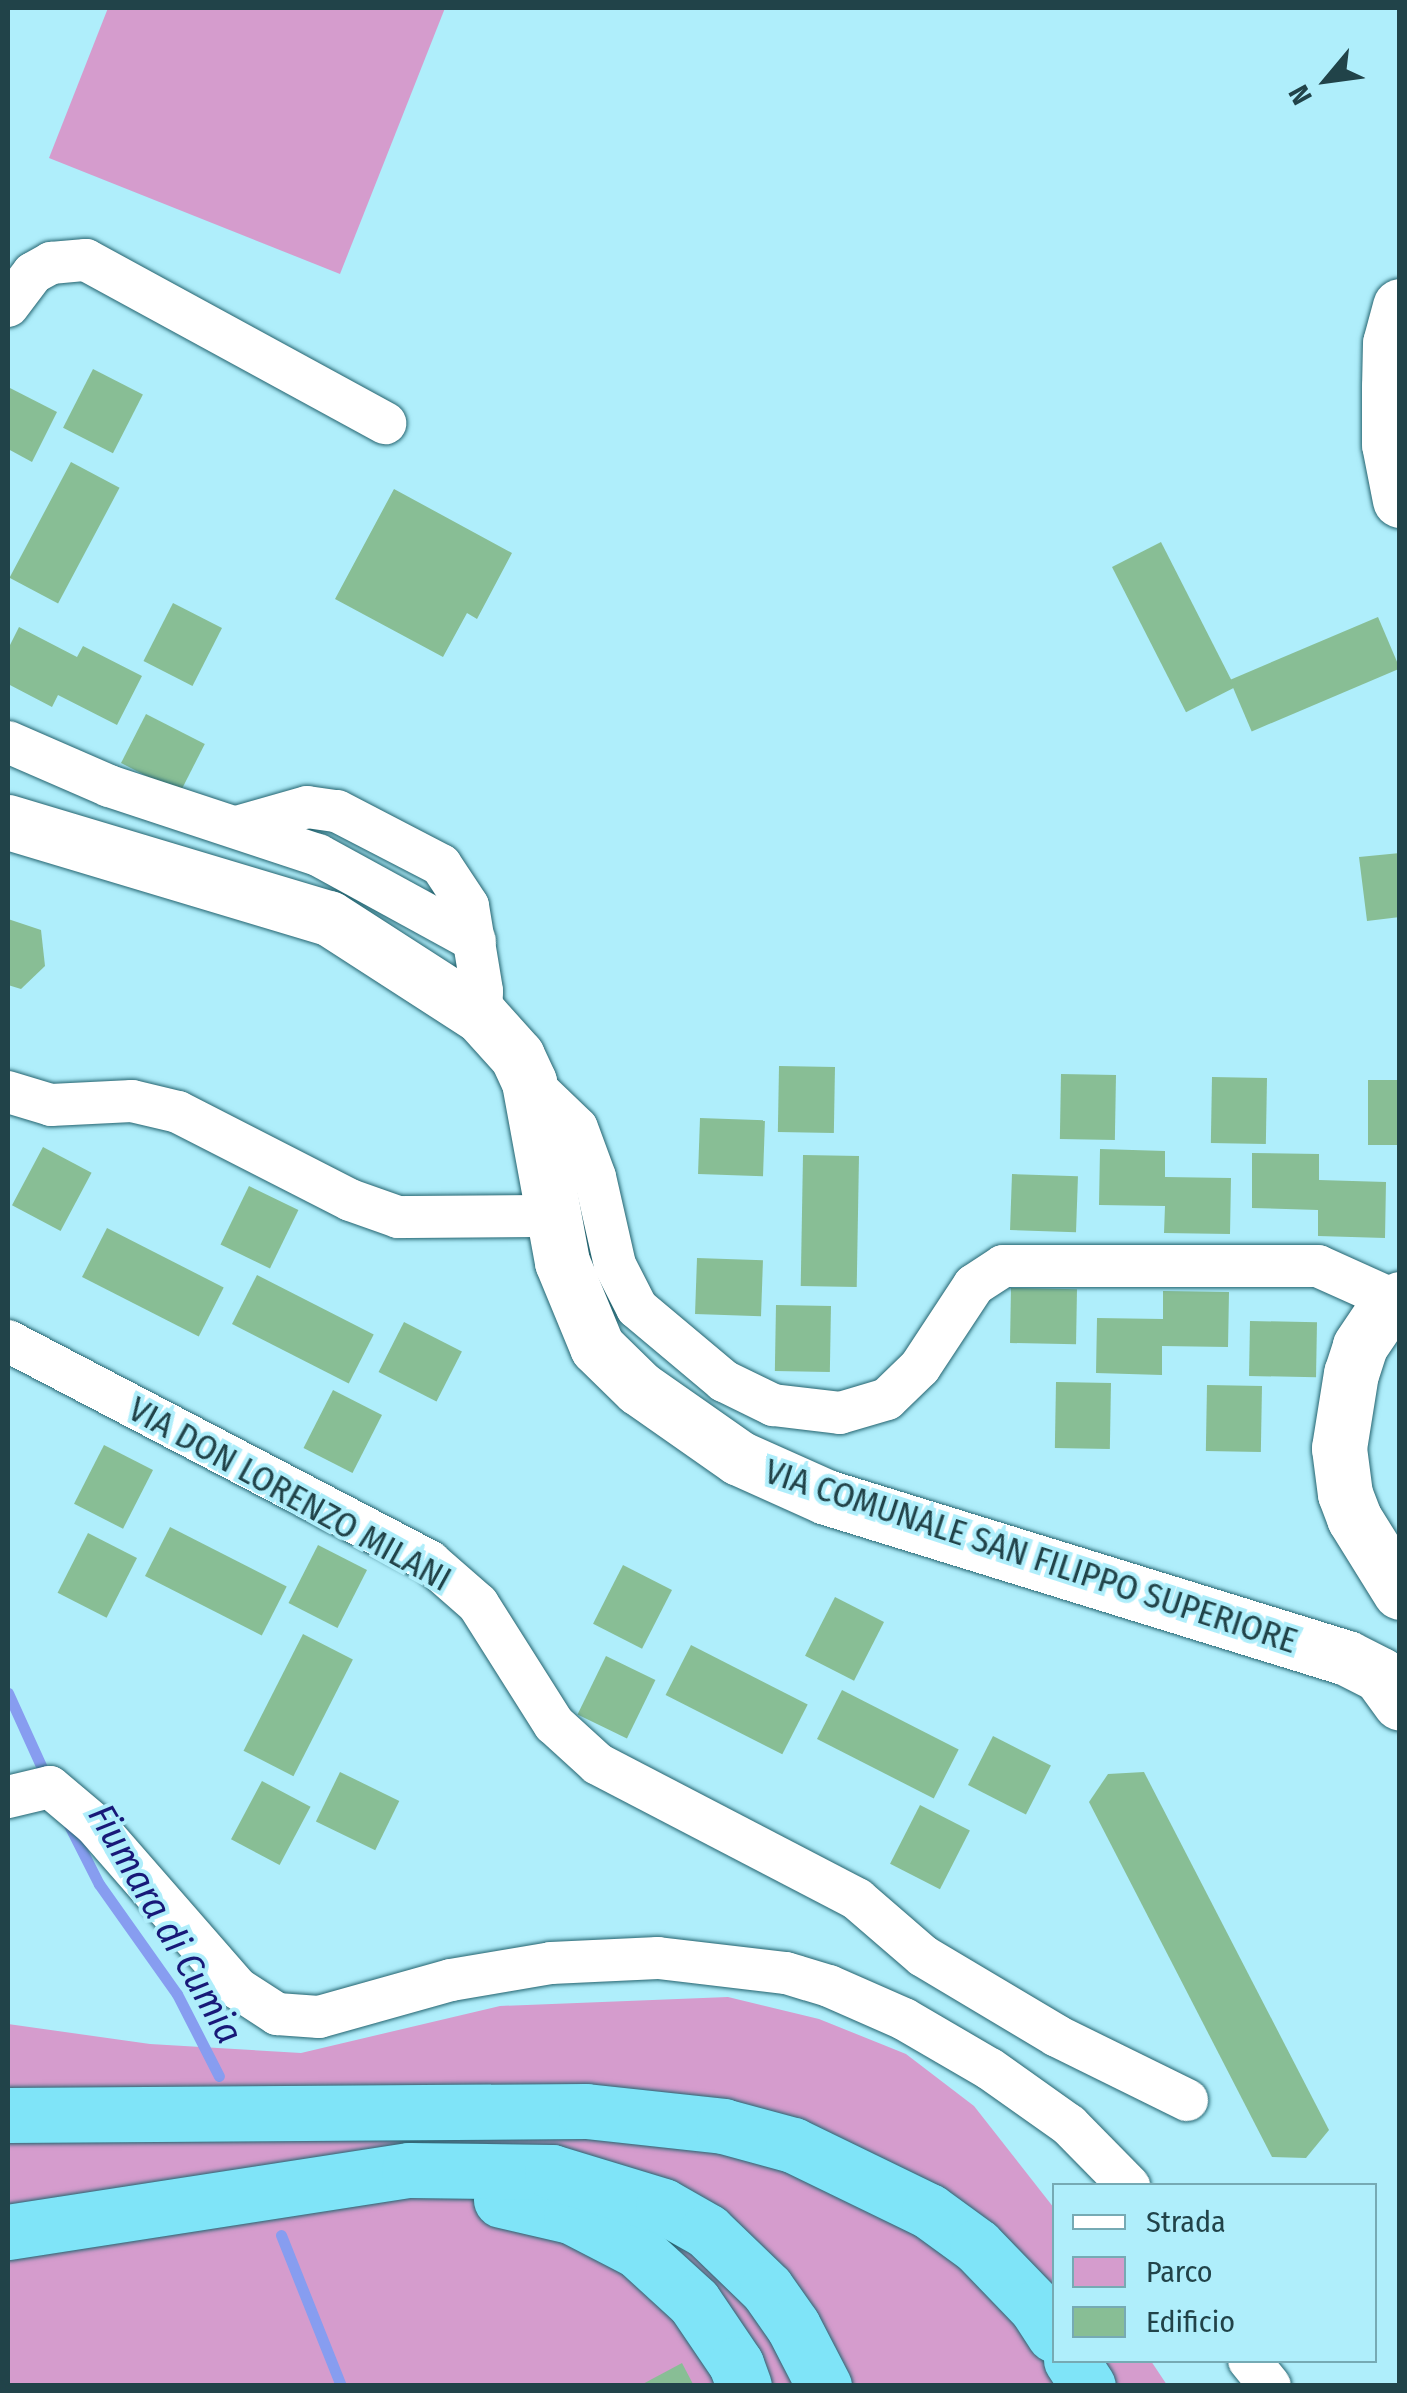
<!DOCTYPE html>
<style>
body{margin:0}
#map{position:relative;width:1407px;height:2393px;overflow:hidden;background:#afeefb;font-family:"Fira Sans Condensed",sans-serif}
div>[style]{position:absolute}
.green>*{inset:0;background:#d59ccd}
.stream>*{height:11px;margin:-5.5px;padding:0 5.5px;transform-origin:5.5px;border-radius:5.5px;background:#879df0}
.building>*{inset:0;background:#88be95;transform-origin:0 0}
.roads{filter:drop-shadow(0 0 2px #24636f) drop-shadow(0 0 2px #24636f)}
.street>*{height:42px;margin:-21px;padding:0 21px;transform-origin:21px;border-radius:21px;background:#fff}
.secondary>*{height:55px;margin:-27.5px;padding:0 27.5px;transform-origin:27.5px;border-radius:27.5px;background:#fff}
.highway>*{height:55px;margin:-27.5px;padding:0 27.5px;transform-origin:27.5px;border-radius:27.5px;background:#7fe4f8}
span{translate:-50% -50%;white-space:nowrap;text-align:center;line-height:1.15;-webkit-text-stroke:8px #afeefb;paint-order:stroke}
.street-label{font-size:35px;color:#214349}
.water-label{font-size:38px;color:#181978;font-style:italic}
.frame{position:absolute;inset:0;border:10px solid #214349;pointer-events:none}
.legend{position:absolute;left:1052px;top:2183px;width:325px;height:180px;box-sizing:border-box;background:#afeefb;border:2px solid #76aab4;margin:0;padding:12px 18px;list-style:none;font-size:30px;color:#214349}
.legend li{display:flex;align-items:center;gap:20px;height:50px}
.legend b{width:50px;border:2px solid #76aab4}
.north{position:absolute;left:1277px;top:30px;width:100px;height:100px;-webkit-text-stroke:8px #afeefb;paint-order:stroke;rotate:241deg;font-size:28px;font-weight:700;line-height:40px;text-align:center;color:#214349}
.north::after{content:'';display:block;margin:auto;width:35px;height:45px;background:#214349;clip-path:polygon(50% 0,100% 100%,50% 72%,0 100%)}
</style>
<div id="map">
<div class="green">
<i style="clip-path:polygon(108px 8px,445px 8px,340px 274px,49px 158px)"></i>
<i style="clip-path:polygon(728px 1997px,819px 2019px,906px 2054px,974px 2106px,1054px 2208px,1054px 2360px,1151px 2361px,1167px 2385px,8px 2386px,8px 2024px,150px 2044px,301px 2053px,500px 2006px)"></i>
</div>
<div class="stream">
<i style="left:8px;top:1693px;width:94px;rotate:65.6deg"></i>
<i style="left:68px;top:1823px;width:68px;rotate:63.1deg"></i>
<i style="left:99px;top:1884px;width:135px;rotate:54.7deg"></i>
<i style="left:177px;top:1994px;width:92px;rotate:62.9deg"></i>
<i style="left:281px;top:2235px;width:162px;rotate:68.3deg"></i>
</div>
<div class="building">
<i style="left:93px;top:369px;width:56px;height:66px;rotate:27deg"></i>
<i style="clip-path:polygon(8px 387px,57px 412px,32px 462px,8px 449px)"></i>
<i style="left:71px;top:462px;width:55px;height:131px;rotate:28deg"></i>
<i style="clip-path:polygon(394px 489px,512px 553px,477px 619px,467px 613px,443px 657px,335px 599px)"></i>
<i style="left:1161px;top:542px;width:163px;height:55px;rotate:63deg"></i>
<i style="left:173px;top:603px;width:55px;height:65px;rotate:27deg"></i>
<i style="left:1378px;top:617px;width:56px;height:161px;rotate:67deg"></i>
<i style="clip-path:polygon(19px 627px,77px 657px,83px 646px,142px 676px,117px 725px,58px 695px,52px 707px,8px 684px,8px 649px)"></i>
<i style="left:146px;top:714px;width:66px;height:55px;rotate:27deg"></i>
<i style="clip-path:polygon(1400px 853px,1400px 917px,1367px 921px,1359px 857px)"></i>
<i style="clip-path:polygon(8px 919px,41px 930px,45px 966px,21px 989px,8px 985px)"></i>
<i style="left:779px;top:1066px;width:56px;height:66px;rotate:1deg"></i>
<i style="left:1061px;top:1074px;width:55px;height:65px;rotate:1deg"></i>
<i style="left:1212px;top:1077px;width:55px;height:66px;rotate:1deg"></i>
<i style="left:1368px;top:1080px;width:32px;height:65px"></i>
<i style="left:700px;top:1118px;width:65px;height:56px;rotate:2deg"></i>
<i style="left:43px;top:1147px;width:55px;height:66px;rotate:28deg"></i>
<i style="clip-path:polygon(1100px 1149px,1165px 1151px,1165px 1177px,1231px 1178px,1230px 1234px,1164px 1233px,1165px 1206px,1099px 1205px)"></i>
<i style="clip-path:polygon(1252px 1153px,1319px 1154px,1319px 1180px,1386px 1182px,1385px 1238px,1318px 1236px,1318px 1210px,1252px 1208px)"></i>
<i style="left:803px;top:1155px;width:56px;height:131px;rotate:1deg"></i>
<i style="left:1012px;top:1174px;width:66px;height:56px;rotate:2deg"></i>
<i style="left:249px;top:1186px;width:55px;height:65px;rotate:26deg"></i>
<i style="left:107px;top:1228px;width:131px;height:55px;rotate:27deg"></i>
<i style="left:697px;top:1258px;width:66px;height:56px;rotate:2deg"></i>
<i style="left:257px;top:1275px;width:131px;height:55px;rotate:27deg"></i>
<i style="left:1011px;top:1288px;width:66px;height:55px;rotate:1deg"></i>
<i style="clip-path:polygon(1163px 1291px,1229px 1292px,1228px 1347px,1162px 1346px,1162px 1375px,1096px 1373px,1097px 1318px,1163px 1319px)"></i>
<i style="left:776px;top:1305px;width:55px;height:66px;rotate:1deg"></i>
<i style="left:1250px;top:1321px;width:67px;height:55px;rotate:1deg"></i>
<i style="left:404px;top:1322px;width:65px;height:56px;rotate:27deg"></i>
<i style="left:1056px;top:1382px;width:55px;height:66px;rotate:1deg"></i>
<i style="left:1207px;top:1385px;width:55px;height:66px;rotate:1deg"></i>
<i style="left:333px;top:1390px;width:55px;height:65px;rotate:27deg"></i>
<i style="left:104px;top:1445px;width:55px;height:66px;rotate:27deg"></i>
<i style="left:170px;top:1527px;width:131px;height:55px;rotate:27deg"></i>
<i style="left:88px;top:1533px;width:55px;height:67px;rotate:27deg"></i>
<i style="left:318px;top:1545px;width:55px;height:65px;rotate:27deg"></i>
<i style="left:623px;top:1565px;width:55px;height:66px;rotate:27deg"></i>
<i style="left:835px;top:1597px;width:55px;height:66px;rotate:27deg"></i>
<i style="left:303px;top:1634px;width:56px;height:131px;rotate:27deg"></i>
<i style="left:691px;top:1645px;width:131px;height:56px;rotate:27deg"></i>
<i style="left:606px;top:1656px;width:55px;height:65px;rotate:26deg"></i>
<i style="left:842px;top:1690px;width:131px;height:55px;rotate:27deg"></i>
<i style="left:993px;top:1736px;width:65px;height:55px;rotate:27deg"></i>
<i style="left:340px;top:1772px;width:66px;height:55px;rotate:26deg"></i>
<i style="clip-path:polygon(1144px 1772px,1329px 2130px,1306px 2158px,1272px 2157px,1089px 1802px,1108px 1774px)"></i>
<i style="left:262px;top:1781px;width:55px;height:66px;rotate:28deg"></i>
<i style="left:920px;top:1805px;width:56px;height:66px;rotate:27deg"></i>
<i style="clip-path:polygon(682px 2363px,694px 2386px,639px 2386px)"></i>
</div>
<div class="roads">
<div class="street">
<i style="left:8px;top:306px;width:41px;rotate:-52.9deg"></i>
<i style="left:33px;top:273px;width:21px;rotate:-29deg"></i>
<i style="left:51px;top:263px;width:35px;rotate:-5deg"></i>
<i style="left:86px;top:260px;width:341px;rotate:28.6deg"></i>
<i style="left:8px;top:742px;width:110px;rotate:23.5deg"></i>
<i style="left:109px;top:786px;width:220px;rotate:18.3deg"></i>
<i style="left:318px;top:855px;width:179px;rotate:28.7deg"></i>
<i style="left:237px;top:827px;width:73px;rotate:-15.9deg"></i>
<i style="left:307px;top:807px;width:30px;rotate:8deg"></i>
<i style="left:337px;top:811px;width:117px;rotate:27.4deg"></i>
<i style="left:441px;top:865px;width:49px;rotate:56.6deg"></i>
<i style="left:468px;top:906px;width:86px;rotate:80.6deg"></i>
<i style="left:482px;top:991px;width:25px;rotate:92deg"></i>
<i style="left:529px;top:1082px;width:66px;rotate:43.8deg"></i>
<i style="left:577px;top:1128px;width:52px;rotate:69.8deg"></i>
<i style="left:595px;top:1177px;width:90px;rotate:77.2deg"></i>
<i style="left:615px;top:1265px;width:48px;rotate:62.9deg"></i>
<i style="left:637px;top:1308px;width:114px;rotate:40deg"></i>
<i style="left:724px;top:1381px;width:55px;rotate:26.1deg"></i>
<i style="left:773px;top:1405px;width:67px;rotate:6.8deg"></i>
<i style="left:840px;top:1413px;width:49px;rotate:-16.6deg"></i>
<i style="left:887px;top:1399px;width:46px;rotate:-44.1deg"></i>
<i style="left:920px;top:1367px;width:98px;rotate:-56.6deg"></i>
<i style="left:974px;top:1285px;width:35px;rotate:-33deg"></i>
<i style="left:1003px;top:1266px;width:315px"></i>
<i style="left:1318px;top:1266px;width:85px;rotate:24.2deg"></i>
<i style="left:8px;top:1092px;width:45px;rotate:16.8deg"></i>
<i style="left:51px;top:1105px;width:81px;rotate:-2.8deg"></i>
<i style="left:132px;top:1101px;width:47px;rotate:13.4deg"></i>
<i style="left:178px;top:1112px;width:193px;rotate:27.1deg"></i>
<i style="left:350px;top:1200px;width:51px;rotate:19.5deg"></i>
<i style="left:398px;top:1217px;width:153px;rotate:-0.4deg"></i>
<i style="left:8px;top:1341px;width:476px;rotate:27.6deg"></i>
<i style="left:430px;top:1562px;width:64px;rotate:41.2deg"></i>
<i style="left:478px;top:1604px;width:142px;rotate:57.7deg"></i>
<i style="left:554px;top:1724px;width:59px;rotate:42.3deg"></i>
<i style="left:598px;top:1764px;width:292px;rotate:27.5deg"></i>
<i style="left:857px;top:1899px;width:87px;rotate:40.8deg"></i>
<i style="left:923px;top:1956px;width:156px;rotate:30.8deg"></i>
<i style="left:1057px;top:2036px;width:145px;rotate:26.2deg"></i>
<i style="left:8px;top:1797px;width:43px;rotate:-13.4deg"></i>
<i style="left:50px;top:1787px;width:59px;rotate:40.2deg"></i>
<i style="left:95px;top:1825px;width:216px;rotate:48.9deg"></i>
<i style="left:237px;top:1988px;width:48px;rotate:33deg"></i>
<i style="left:277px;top:2014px;width:42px;rotate:4.1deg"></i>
<i style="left:319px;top:2017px;width:137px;rotate:-15.7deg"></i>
<i style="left:451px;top:1980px;width:101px;rotate:-9.6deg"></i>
<i style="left:551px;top:1963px;width:107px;rotate:-2.7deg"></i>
<i style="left:658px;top:1958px;width:129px;rotate:6.7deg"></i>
<i style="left:786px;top:1973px;width:45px;rotate:16.8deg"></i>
<i style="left:829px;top:1986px;width:82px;rotate:23.7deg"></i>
<i style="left:904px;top:2019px;width:99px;rotate:30.2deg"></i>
<i style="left:990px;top:2069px;width:97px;rotate:35.3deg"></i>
<i style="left:1069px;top:2125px;width:86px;rotate:45.5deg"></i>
<i style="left:1249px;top:2360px;width:33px;rotate:51deg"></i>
</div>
<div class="secondary">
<i style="left:1400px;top:306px;width:38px;rotate:105deg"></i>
<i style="left:1390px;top:343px;width:44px;rotate:91.3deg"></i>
<i style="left:1389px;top:387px;width:57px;rotate:90deg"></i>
<i style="left:1389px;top:444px;width:57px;rotate:78.9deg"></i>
<i style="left:8px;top:822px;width:335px;rotate:16.7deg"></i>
<i style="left:329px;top:918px;width:181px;rotate:32.8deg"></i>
<i style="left:481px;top:1016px;width:54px;rotate:48deg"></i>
<i style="left:517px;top:1056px;width:29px;rotate:65deg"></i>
<i style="left:529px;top:1082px;width:183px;rotate:79.6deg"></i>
<i style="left:562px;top:1262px;width:92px;rotate:67.6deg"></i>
<i style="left:597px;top:1347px;width:59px;rotate:44.3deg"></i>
<i style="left:639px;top:1388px;width:122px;rotate:35deg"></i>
<i style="left:739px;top:1458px;width:95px;rotate:24.1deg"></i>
<i style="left:826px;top:1497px;width:545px;rotate:17.17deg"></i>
<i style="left:1347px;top:1658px;width:37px;rotate:27deg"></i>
<i style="left:1380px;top:1675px;width:34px;rotate:54deg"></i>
<i style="left:1400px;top:1299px;width:23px;rotate:142deg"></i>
<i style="left:1382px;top:1313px;width:40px;rotate:124deg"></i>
<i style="left:1360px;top:1346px;width:28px;rotate:108deg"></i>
<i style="left:1351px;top:1373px;width:76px;rotate:99.1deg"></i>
<i style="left:1339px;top:1448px;width:46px;rotate:82.6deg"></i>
<i style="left:1345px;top:1494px;width:26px;rotate:69deg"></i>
<i style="left:1354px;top:1518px;width:87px;rotate:58.1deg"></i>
</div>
<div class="highway">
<i style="left:8px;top:2115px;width:578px;rotate:-0.4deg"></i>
<i style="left:586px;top:2111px;width:138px;rotate:6.2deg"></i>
<i style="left:723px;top:2126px;width:73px;rotate:15.2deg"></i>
<i style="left:793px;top:2145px;width:151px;rotate:25.9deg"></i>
<i style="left:929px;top:2211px;width:59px;rotate:36.1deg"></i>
<i style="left:977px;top:2246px;width:85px;rotate:46deg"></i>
<i style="left:1036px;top:2307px;width:33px;rotate:57deg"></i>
<i style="left:501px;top:2200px;width:72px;rotate:12.9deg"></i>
<i style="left:571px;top:2216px;width:74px;rotate:27.3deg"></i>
<i style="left:637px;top:2250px;width:77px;rotate:42.4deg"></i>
<i style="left:694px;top:2302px;width:75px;rotate:55.9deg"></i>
<i style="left:736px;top:2364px;width:23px;rotate:70deg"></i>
<i style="left:8px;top:2232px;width:406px;rotate:-8.8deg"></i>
<i style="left:409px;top:2170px;width:143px;rotate:0.8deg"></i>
<i style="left:552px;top:2172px;width:116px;rotate:17deg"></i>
<i style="left:663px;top:2206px;width:51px;rotate:29.6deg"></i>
<i style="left:707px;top:2231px;width:83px;rotate:44deg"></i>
<i style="left:767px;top:2289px;width:45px;rotate:54.9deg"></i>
<i style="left:793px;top:2326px;width:68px;rotate:62.7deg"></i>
<i style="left:1071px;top:2360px;width:31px;rotate:57deg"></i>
</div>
</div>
<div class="street-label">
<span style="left:290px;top:1494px;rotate:29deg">VIA DON LORENZO MILANI</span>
<span style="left:1031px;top:1556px;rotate:18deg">VIA COMUNALE SAN FILIPPO SUPERIORE</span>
</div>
<div class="water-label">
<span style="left:165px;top:1924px;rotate:60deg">Fiumara di Cumia</span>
</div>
<div class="frame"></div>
<ul class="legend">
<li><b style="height:12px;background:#fff"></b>Strada</li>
<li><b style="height:28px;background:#d59ccd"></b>Parco</li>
<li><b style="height:28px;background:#88be95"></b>Edificio</li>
</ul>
<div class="north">N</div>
</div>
